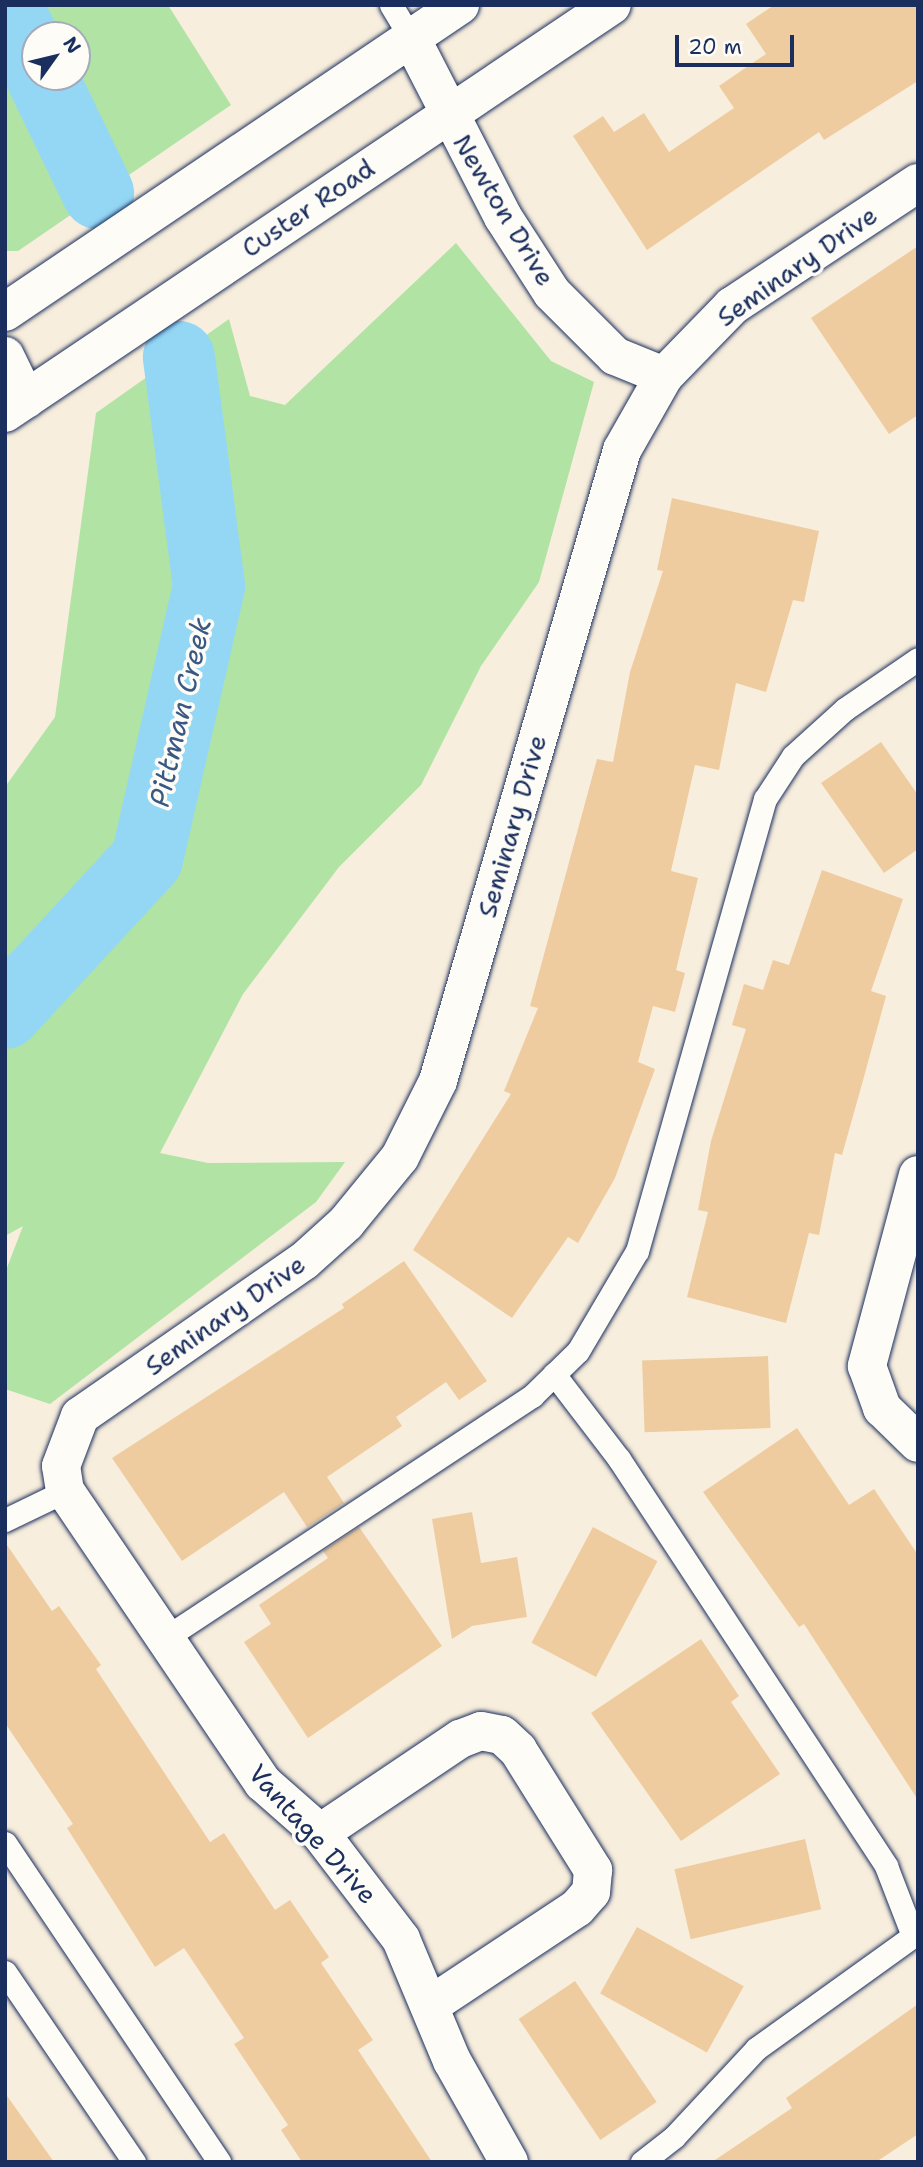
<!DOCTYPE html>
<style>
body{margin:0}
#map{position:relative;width:923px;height:2167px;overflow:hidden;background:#f8eedd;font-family:"Shantell Sans",sans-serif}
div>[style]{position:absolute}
.green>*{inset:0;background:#b0e3a4}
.river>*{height:72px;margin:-36px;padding:0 36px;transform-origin:36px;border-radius:36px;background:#94d7f5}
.building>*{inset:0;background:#eecc9f;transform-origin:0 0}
.roads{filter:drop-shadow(0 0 2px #1b2f5e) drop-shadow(0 0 2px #1b2f5e)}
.lane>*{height:23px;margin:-11.5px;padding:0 11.5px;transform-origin:11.5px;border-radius:11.5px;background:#fdfcf7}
.street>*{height:38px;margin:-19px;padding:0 19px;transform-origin:19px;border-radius:19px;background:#fdfcf7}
.primary>*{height:38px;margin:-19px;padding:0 19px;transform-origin:19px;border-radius:19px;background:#fdfcf7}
span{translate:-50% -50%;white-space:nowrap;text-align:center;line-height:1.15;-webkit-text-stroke:7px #fdfcf7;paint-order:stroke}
.street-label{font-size:26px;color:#1b2f5e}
.water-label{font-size:28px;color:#395984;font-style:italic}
.frame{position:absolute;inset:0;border:7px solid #1b2f5e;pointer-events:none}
.north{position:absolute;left:21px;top:21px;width:70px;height:70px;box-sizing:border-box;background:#fdfcf7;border:2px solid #a3aaba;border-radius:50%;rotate:56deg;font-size:19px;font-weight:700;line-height:28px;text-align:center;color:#1b2f5e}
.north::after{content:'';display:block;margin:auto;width:24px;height:32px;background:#1b2f5e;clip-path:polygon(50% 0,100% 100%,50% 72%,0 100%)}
.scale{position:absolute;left:675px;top:35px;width:119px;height:32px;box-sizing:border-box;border:4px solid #1b2f5e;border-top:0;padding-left:9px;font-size:21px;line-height:24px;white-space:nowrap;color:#1b2f5e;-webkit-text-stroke:5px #fdfcf7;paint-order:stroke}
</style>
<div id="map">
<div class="green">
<i style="clip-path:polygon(evenodd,5px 5px,168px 5px,231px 105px,18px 251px,5px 251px,5px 5px,35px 35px,77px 35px,77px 77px,35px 77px,35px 35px)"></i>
<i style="clip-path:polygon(456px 243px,551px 361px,594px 382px,539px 582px,481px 666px,421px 785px,339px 867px,243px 994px,160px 1153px,208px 1163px,345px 1162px,316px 1202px,50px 1404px,5px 1389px,5px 1273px,23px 1226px,5px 1236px,5px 787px,55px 717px,96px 413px,229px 319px,250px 396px,285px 405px)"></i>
</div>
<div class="river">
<i style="left:6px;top:5px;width:65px;rotate:63.4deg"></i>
<i style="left:42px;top:77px;width:129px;rotate:64.2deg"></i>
<i style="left:5px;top:1013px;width:209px;rotate:-47.3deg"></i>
<i style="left:147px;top:859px;width:280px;rotate:-77.2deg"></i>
<i style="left:209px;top:586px;width:231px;rotate:-97.5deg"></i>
</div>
<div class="building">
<i style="clip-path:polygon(774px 5px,918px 5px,918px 81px,824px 140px,819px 132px,647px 250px,573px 136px,603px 116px,614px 132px,644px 113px,669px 152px,734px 108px,719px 86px,766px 54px,746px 24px)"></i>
<i style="clip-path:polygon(918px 246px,918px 415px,889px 434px,811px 318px)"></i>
<i style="clip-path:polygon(672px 498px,819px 531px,804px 602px,793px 600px,766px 692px,736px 683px,719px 770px,695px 765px,671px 871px,698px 878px,676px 970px,685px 973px,675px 1012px,653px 1006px,638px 1062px,655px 1069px,615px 1178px,578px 1243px,568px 1237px,512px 1318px,413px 1250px,511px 1094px,504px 1091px,538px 1008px,530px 1006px,597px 759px,613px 762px,630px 672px,663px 571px,657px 570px)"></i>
<i style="clip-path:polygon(881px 742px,918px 795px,918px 849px,884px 873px,821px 783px)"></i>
<i style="clip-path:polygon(822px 870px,903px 899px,871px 991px,886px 996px,862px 1084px,842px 1155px,835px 1153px,819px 1235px,809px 1233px,786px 1323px,687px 1297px,708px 1212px,698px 1210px,711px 1141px,746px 1029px,732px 1025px,744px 984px,763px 990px,773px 960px,789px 965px)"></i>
<i style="clip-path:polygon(404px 1261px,487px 1381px,459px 1400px,446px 1382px,396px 1417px,402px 1426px,327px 1477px,344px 1503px,307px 1527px,284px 1492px,182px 1561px,112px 1458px,344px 1308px,342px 1304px)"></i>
<i style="left:768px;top:1356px;width:72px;height:126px;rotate:88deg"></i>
<i style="clip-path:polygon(797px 1428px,849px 1505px,874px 1489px,918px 1555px,918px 1800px,804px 1624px,799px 1627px,703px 1492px)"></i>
<i style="clip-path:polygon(472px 1512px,481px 1563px,517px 1557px,527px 1617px,472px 1626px,452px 1639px,432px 1519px)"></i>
<i style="clip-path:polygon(359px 1527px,442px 1646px,308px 1738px,244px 1642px,271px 1624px,259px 1605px,328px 1558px,323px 1551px)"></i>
<i style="left:593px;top:1527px;width:73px;height:131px;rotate:28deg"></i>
<i style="clip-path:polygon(5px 1542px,52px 1611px,59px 1606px,101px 1665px,96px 1669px,210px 1842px,224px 1833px,275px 1910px,290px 1900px,329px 1957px,321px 1963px,373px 2040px,358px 2050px,432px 2162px,302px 2162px,281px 2130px,288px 2125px,234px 2044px,244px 2038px,184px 1948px,155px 1967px,67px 1828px,73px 1824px,5px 1723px)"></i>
<i style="clip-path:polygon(701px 1639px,739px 1696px,731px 1702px,780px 1774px,681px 1841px,591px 1713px)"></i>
<i style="left:805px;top:1839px;width:72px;height:134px;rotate:77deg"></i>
<i style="left:637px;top:1927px;width:122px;height:76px;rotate:29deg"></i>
<i style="left:575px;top:1981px;width:146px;height:68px;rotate:56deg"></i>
<i style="clip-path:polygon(918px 2004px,918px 2134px,876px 2162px,712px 2162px,792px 2108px,786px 2098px)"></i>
<i style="clip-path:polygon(5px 2093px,54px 2162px,5px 2162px)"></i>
</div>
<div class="roads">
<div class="lane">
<i style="left:391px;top:5px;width:39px;rotate:59deg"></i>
<i style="left:554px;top:1374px;width:107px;rotate:52.6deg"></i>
<i style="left:619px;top:1459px;width:487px;rotate:56.7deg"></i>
<i style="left:886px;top:1866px;width:75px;rotate:68.9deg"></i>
<i style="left:913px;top:1936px;width:193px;rotate:144.3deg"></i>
<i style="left:756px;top:2049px;width:120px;rotate:133deg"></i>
<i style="left:674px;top:2137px;width:41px;rotate:142deg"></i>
<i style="left:5px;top:1520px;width:67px;rotate:-25.8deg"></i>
<i style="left:165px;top:1638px;width:440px;rotate:-33.4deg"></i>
<i style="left:532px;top:1396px;width:64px;rotate:-44.4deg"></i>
<i style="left:578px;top:1351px;width:116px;rotate:-59.5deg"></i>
<i style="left:637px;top:1251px;width:470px;rotate:-74.2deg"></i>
<i style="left:765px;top:799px;width:51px;rotate:-56.9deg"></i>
<i style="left:793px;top:756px;width:70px;rotate:-42.1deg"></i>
<i style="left:845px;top:709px;width:88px;rotate:-34.4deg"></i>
<i style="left:5px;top:1843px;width:384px;rotate:56.1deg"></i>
<i style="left:5px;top:1972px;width:230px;rotate:55.8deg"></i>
</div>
<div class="street">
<i style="left:411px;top:38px;width:201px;rotate:62.8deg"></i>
<i style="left:503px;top:217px;width:90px;rotate:57.2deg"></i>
<i style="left:552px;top:293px;width:89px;rotate:45deg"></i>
<i style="left:615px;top:356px;width:53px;rotate:22.2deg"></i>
<i style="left:5px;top:356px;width:48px;rotate:64deg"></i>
<i style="left:918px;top:1175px;width:198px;rotate:105deg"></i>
<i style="left:867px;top:1366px;width:45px;rotate:70.3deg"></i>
<i style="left:882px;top:1408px;width:50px;rotate:44.2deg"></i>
<i style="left:320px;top:1833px;width:169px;rotate:-33.9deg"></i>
<i style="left:460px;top:1739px;width:22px;rotate:-21deg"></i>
<i style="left:481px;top:1731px;width:21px;rotate:11deg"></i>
<i style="left:502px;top:1735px;width:22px;rotate:43deg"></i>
<i style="left:518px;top:1750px;width:142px;rotate:58deg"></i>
<i style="left:593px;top:1870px;width:22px;rotate:95deg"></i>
<i style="left:591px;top:1892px;width:21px;rotate:131deg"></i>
<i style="left:577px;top:1908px;width:174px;rotate:146.5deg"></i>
<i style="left:509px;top:2162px;width:116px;rotate:-119.4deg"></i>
<i style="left:452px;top:2061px;width:132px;rotate:-112.7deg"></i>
<i style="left:401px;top:1939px;width:133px;rotate:-127.4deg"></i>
<i style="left:320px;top:1833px;width:76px;rotate:-138.7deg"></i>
<i style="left:263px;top:1783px;width:353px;rotate:-124.1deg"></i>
<i style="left:65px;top:1491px;width:25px;rotate:-99deg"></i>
<i style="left:61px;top:1466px;width:53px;rotate:-69.2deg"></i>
<i style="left:80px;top:1416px;width:272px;rotate:-34.7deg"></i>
<i style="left:304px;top:1261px;width:57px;rotate:-42.1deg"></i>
<i style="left:346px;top:1223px;width:85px;rotate:-50.7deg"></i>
<i style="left:400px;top:1157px;width:85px;rotate:-63.4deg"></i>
<i style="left:438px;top:1081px;width:657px;rotate:-73.74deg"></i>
<i style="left:622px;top:450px;width:85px;rotate:-60.4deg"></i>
<i style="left:664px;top:376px;width:98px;rotate:-45.8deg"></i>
<i style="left:732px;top:306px;width:223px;rotate:-33.5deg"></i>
</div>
<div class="primary">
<i style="left:5px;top:312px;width:549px;rotate:-34.01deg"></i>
<i style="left:5px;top:413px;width:731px;rotate:-33.91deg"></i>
</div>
</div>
<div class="street-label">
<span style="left:308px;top:208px;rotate:-34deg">Custer Road</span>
<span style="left:504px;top:210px;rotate:59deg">Newton Drive</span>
<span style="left:797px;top:266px;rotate:-35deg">Seminary Drive</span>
<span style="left:512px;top:826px;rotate:-74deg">Seminary Drive</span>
<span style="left:225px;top:1315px;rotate:-35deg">Seminary Drive</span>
<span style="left:313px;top:1834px;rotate:48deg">Vantage Drive</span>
</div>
<div class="water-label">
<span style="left:180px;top:712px;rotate:-77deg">Pittman Creek</span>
</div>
<div class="frame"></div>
<div class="north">N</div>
<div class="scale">20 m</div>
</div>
